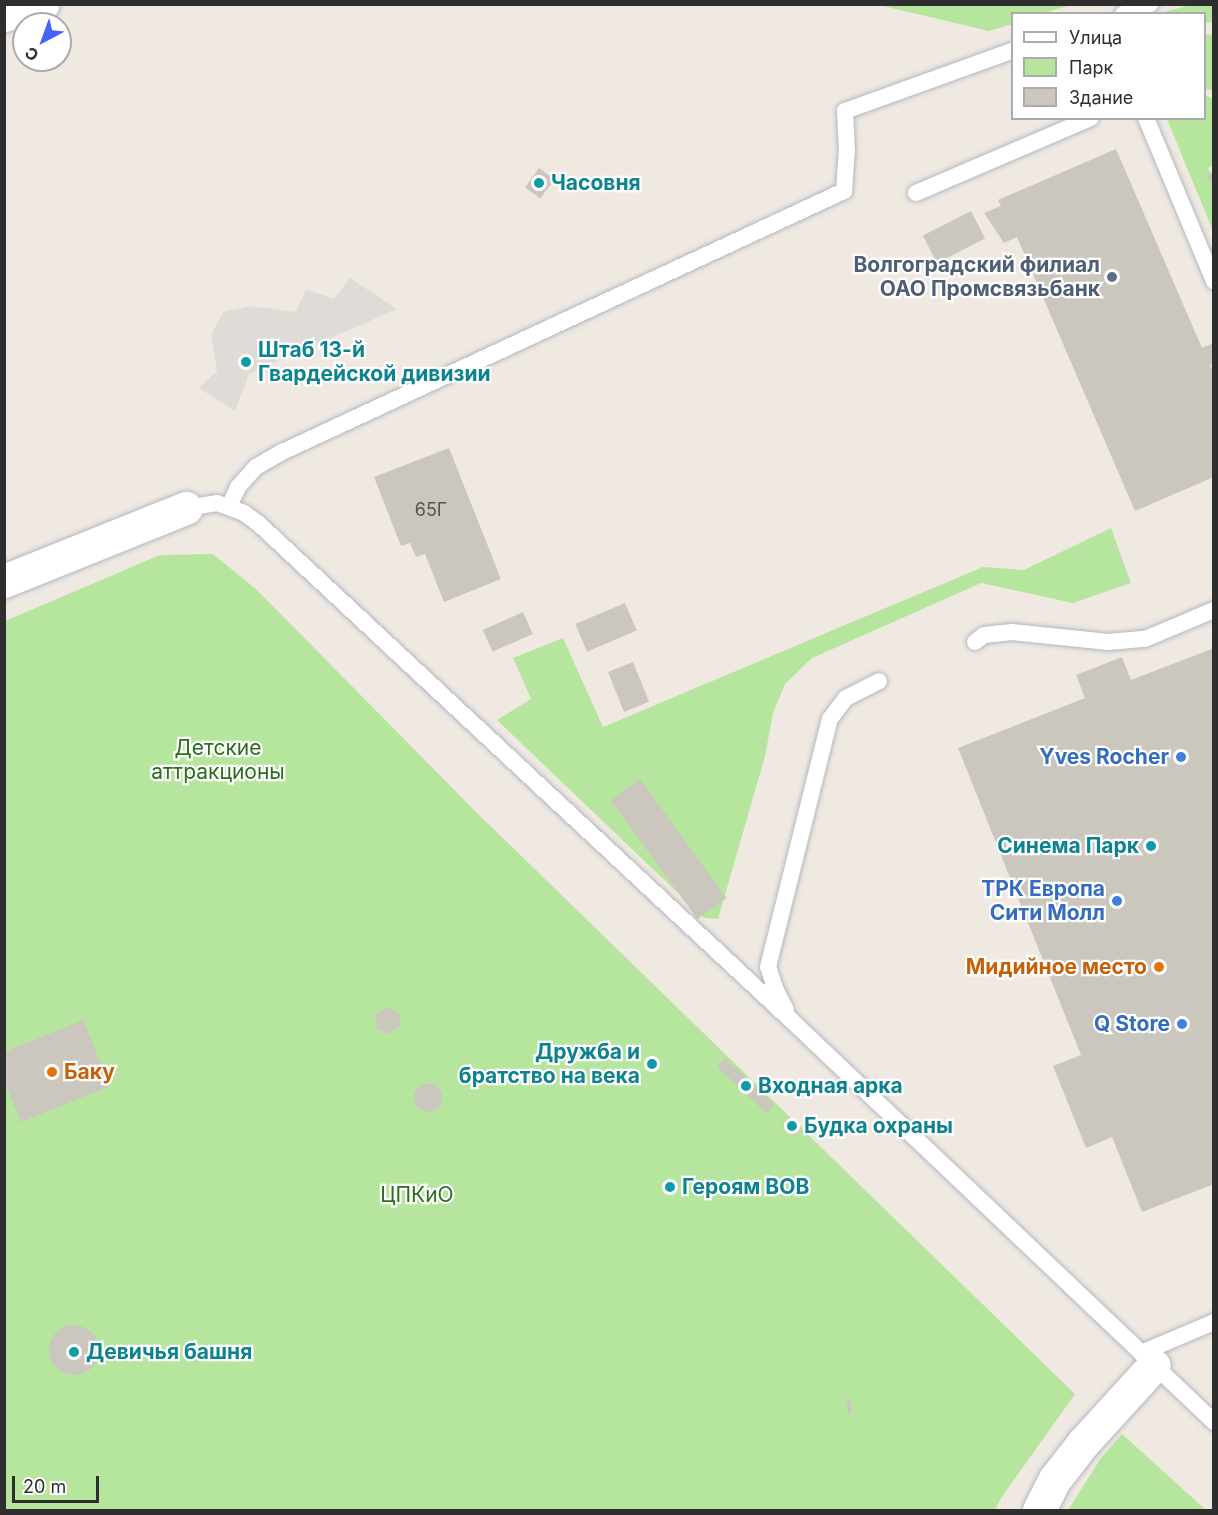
<!DOCTYPE html>
<meta charset="utf-8">
<style>
body{margin:0}
#map{position:relative;width:1218px;height:1515px;overflow:hidden;background:#efe9e1;font-family:Inter,sans-serif}
div>[style]{position:absolute}
.green>*{inset:0;background:#b6e59e}
.plaza>*{inset:0;background:#dfdcd8}
.building>*{inset:0;background:#cbc7bf;transform-origin:0 0}
.round{border-radius:50%}
.roads{filter:drop-shadow(0 0 2px #b4b7c1) drop-shadow(0 0 2px #b4b7c1)}
.lane>*{height:16px;margin:-8px;padding:0 8px;transform-origin:8px;border-radius:8px;background:#fff}
.street>*{height:33px;margin:-16.5px;padding:0 16.5px;transform-origin:16.5px;border-radius:16.5px;background:#fff}
.secondary>*{height:33px;margin:-16.5px;padding:0 16.5px;transform-origin:16.5px;border-radius:16.5px;background:#fff}
.dots>*{width:16px;height:16px;translate:-50% -50%;box-sizing:border-box;border:3px solid #fff;border-radius:50%}
span{translate:-50% -50%;white-space:nowrap;text-align:center;line-height:1.15;-webkit-text-stroke:4.5px #fff;paint-order:stroke}
.number-label{font-size:18px;color:#555452}
.number-label span{-webkit-text-stroke-width:0}
.culture-label{font-size:21px;color:#0d838f;font-weight:700}
.left{translate:0 -50%;text-align:left}
.right{translate:-100% -50%;text-align:right}
.service-label{font-size:21px;color:#4e5e75;font-weight:700}
.park-label{font-size:21px;color:#2c6e1b}
.shop-label{font-size:21px;color:#366cbe;font-weight:700}
.food-label{font-size:21px;color:#c56008;font-weight:700}
.frame{position:absolute;inset:0;border:6px solid #2e2e2e;pointer-events:none}
.legend{position:absolute;left:1011px;top:12px;width:195px;height:108px;box-sizing:border-box;background:#fff;border:2px solid #ababab;margin:0;padding:8px 10px;list-style:none;font-size:18px;color:#2e2e2e}
.legend li{display:flex;align-items:center;gap:12px;height:30px}
.legend b{width:30px;border:2px solid #ababab}
.north{position:absolute;left:12px;top:12px;width:60px;height:60px;box-sizing:border-box;background:#fff;border:2px solid #ababab;border-radius:50%;rotate:221deg;font-size:16px;font-weight:700;line-height:24px;text-align:center;color:#2e2e2e}
.north::after{content:'';display:block;margin:auto;width:21px;height:27px;background:#4264fb;clip-path:polygon(50% 0,100% 100%,50% 72%,0 100%)}
.scale{position:absolute;left:12px;top:1476px;width:87px;height:27px;box-sizing:border-box;border:3px solid #2e2e2e;border-top:0;padding-left:8px;font-size:18px;line-height:21px;white-space:nowrap;color:#2e2e2e;-webkit-text-stroke:4px #fff;paint-order:stroke}
</style>
<div id="map">
<div class="green">
<i style="clip-path:polygon(879px 5px,1071px 4px,1071px 5px,1044px 13px,1012px 14px,1012px 24px,989px 31px)"></i>
<i style="clip-path:polygon(1191px 5px,1213px 5px,1213px 22px,1205px 23px,1204px 14px,1160px 13px)"></i>
<i style="clip-path:polygon(1213px 34px,1213px 91px,1204px 88px,1205px 35px)"></i>
<i style="clip-path:polygon(1205px 95px,1213px 99px,1213px 165px,1208px 168px,1213px 181px,1213px 231px,1167px 119px,1204px 118px)"></i>
<i style="clip-path:polygon(1111px 528px,1131px 583px,1073px 603px,981px 583px,812px 658px,785px 684px,773px 713px,765px 756px,718px 919px,704px 918px,497px 720px,531px 699px,513px 658px,563px 638px,603px 727px,983px 567px,1024px 570px)"></i>
<i style="clip-path:polygon(213px 554px,258px 591px,477px 813px,1075px 1394px,1001px 1498px,995px 1510px,5px 1510px,5px 621px,160px 555px)"></i>
<i style="clip-path:polygon(1122px 1434px,1206px 1510px,1068px 1510px,1101px 1458px)"></i>
</div>
<div class="plaza">
<i style="clip-path:polygon(350px 278px,397px 309px,249px 374px,235px 411px,199px 388px,217px 371px,211px 335px,223px 312px,250px 306px,296px 312px,306px 289px,334px 299px)"></i>
</div>
<div class="building">
<i style="clip-path:polygon(1116px 149px,1202px 348px,1214px 343px,1214px 363px,1210px 365px,1214px 373px,1214px 477px,1135px 511px,1017px 237px,1004px 243px,984px 213px,1001px 206px,998px 200px)"></i>
<i style="left:539px;top:168px;width:19px;height:24px;rotate:36deg"></i>
<i style="clip-path:polygon(1213px 172px,1213px 188px,1207px 174px)"></i>
<i style="left:971px;top:211px;width:31px;height:54px;rotate:63deg"></i>
<i style="clip-path:polygon(449px 448px,501px 579px,444px 602px,425px 554px,416px 557px,410px 543px,401px 546px,374px 477px)"></i>
<i style="left:625px;top:603px;width:30px;height:54px;rotate:67deg"></i>
<i style="left:523px;top:612px;width:24px;height:44px;rotate:66deg"></i>
<i style="clip-path:polygon(1214px 648px,1214px 1184px,1142px 1212px,1112px 1137px,1086px 1148px,1053px 1066px,1081px 1055px,958px 748px,1085px 698px,1076px 675px,1122px 657px,1131px 680px)"></i>
<i style="left:633px;top:662px;width:43px;height:27px;rotate:68deg"></i>
<i style="left:640px;top:779px;width:147px;height:36px;rotate:54deg"></i>
<i style="clip-path:polygon(386px 1007px,399px 1013px,400px 1026px,389px 1034px,377px 1029px,375px 1016px)"></i>
<i style="clip-path:polygon(83px 1020px,110px 1086px,21px 1122px,4px 1081px,4px 1052px)"></i>
<i style="left:725px;top:1058px;width:68px;height:12px;rotate:43deg"></i>
<i class="round" style="left:414px;top:1084px;width:28px;height:28px"></i>
<i style="left:789px;top:1117px;width:17px;height:11px;rotate:40deg"></i>
<i class="round" style="left:49px;top:1325px;width:50px;height:50px"></i>
<i style="clip-path:polygon(846px 1400px,850px 1400px,851px 1414px,848px 1414px)"></i>
</div>
<div class="roads">
<div class="lane">
<i style="left:1123px;top:14px;width:29px;rotate:-20deg"></i>
<i style="left:1146px;top:118px;width:177px;rotate:67.4deg"></i>
<i style="left:916px;top:193px;width:190px;rotate:-23.2deg"></i>
<i style="left:229px;top:507px;width:22px;rotate:-66deg"></i>
<i style="left:238px;top:487px;width:27px;rotate:-48deg"></i>
<i style="left:256px;top:467px;width:28px;rotate:-30deg"></i>
<i style="left:280px;top:453px;width:622px;rotate:-24.92deg"></i>
<i style="left:844px;top:191px;width:39px;rotate:-86deg"></i>
<i style="left:847px;top:152px;width:41px;rotate:-92.8deg"></i>
<i style="left:845px;top:111px;width:177px;rotate:-19.8deg"></i>
<i style="left:186px;top:508px;width:31px;rotate:-9deg"></i>
<i style="left:217px;top:503px;width:29px;rotate:20deg"></i>
<i style="left:244px;top:513px;width:19px;rotate:36deg"></i>
<i style="left:259px;top:524px;width:729px;rotate:43deg"></i>
<i style="left:792px;top:1021px;width:582px;rotate:43.54deg"></i>
<i style="left:975px;top:642px;width:11px;rotate:-38deg"></i>
<i style="left:984px;top:635px;width:28px;rotate:-6deg"></i>
<i style="left:1012px;top:632px;width:97px;rotate:5.9deg"></i>
<i style="left:1108px;top:642px;width:37px;rotate:-5deg"></i>
<i style="left:1145px;top:639px;width:75px;rotate:-22.8deg"></i>
<i style="left:786px;top:1010px;width:25px;rotate:-117deg"></i>
<i style="left:775px;top:988px;width:22px;rotate:-108deg"></i>
<i style="left:768px;top:967px;width:256px;rotate:-76deg"></i>
<i style="left:830px;top:719px;width:26px;rotate:-53deg"></i>
<i style="left:846px;top:698px;width:37px;rotate:-27deg"></i>
<i style="left:1141px;top:1353px;width:79px;rotate:-23deg"></i>
</div>
<div class="street">
<i style="left:4px;top:581px;width:196px;rotate:-21.9deg"></i>
<i style="left:1039px;top:1510px;width:35px;rotate:-63deg"></i>
<i style="left:1055px;top:1479px;width:46px;rotate:-52.1deg"></i>
<i style="left:1083px;top:1443px;width:105px;rotate:-47.7deg"></i>
</div>
<div class="secondary">
<i style="left:4px;top:15px;width:40px;rotate:-16deg"></i>
</div>
</div>
<div class="dots">
<i style="left:539px;top:183px;background:#0f9aa8"></i>
<i style="left:1112px;top:277px;background:#5c6f8a"></i>
<i style="left:246px;top:362px;background:#0f9aa8"></i>
<i style="left:1181px;top:757px;background:#3f7fe0"></i>
<i style="left:1151px;top:846px;background:#0f9aa8"></i>
<i style="left:1117px;top:901px;background:#3f7fe0"></i>
<i style="left:1159px;top:967px;background:#e8710a"></i>
<i style="left:1182px;top:1024px;background:#3f7fe0"></i>
<i style="left:652px;top:1064px;background:#0f9aa8"></i>
<i style="left:52px;top:1072px;background:#e8710a"></i>
<i style="left:746px;top:1086px;background:#0f9aa8"></i>
<i style="left:792px;top:1126px;background:#0f9aa8"></i>
<i style="left:670px;top:1187px;background:#0f9aa8"></i>
<i style="left:74px;top:1352px;background:#0f9aa8"></i>
</div>
<div class="number-label">
<span style="left:431px;top:510px">65Г</span>
</div>
<div class="culture-label">
<span class="left" style="left:551px;top:183px">Часовня</span>
<span class="left" style="left:258px;top:362px">Штаб 13-й<br>Гвардейской дивизии</span>
<span class="right" style="left:1139px;top:846px">Синема Парк</span>
<span class="right" style="left:640px;top:1064px">Дружба и<br>братство на века</span>
<span class="left" style="left:758px;top:1086px">Входная арка</span>
<span class="left" style="left:804px;top:1126px">Будка охраны</span>
<span class="left" style="left:682px;top:1187px">Героям ВОВ</span>
<span class="left" style="left:86px;top:1352px">Девичья башня</span>
</div>
<div class="service-label">
<span class="right" style="left:1100px;top:277px">Волгоградский филиал<br>ОАО Промсвязьбанк</span>
</div>
<div class="park-label">
<span style="left:218px;top:760px">Детские<br>аттракционы</span>
<span style="left:417px;top:1195px">ЦПКиО</span>
</div>
<div class="shop-label">
<span class="right" style="left:1169px;top:757px">Yves Rocher</span>
<span class="right" style="left:1105px;top:901px">ТРК Европа<br>Сити Молл</span>
<span class="right" style="left:1170px;top:1024px">Q Store</span>
</div>
<div class="food-label">
<span class="right" style="left:1147px;top:967px">Мидийное место</span>
<span class="left" style="left:64px;top:1072px">Баку</span>
</div>
<div class="frame"></div>
<ul class="legend">
<li><b style="height:8px;background:#fff"></b>Улица</li>
<li><b style="height:16px;background:#b6e59e"></b>Парк</li>
<li><b style="height:16px;background:#cbc7bf"></b>Здание</li>
</ul>
<div class="north">С</div>
<div class="scale">20 m</div>
</div>
